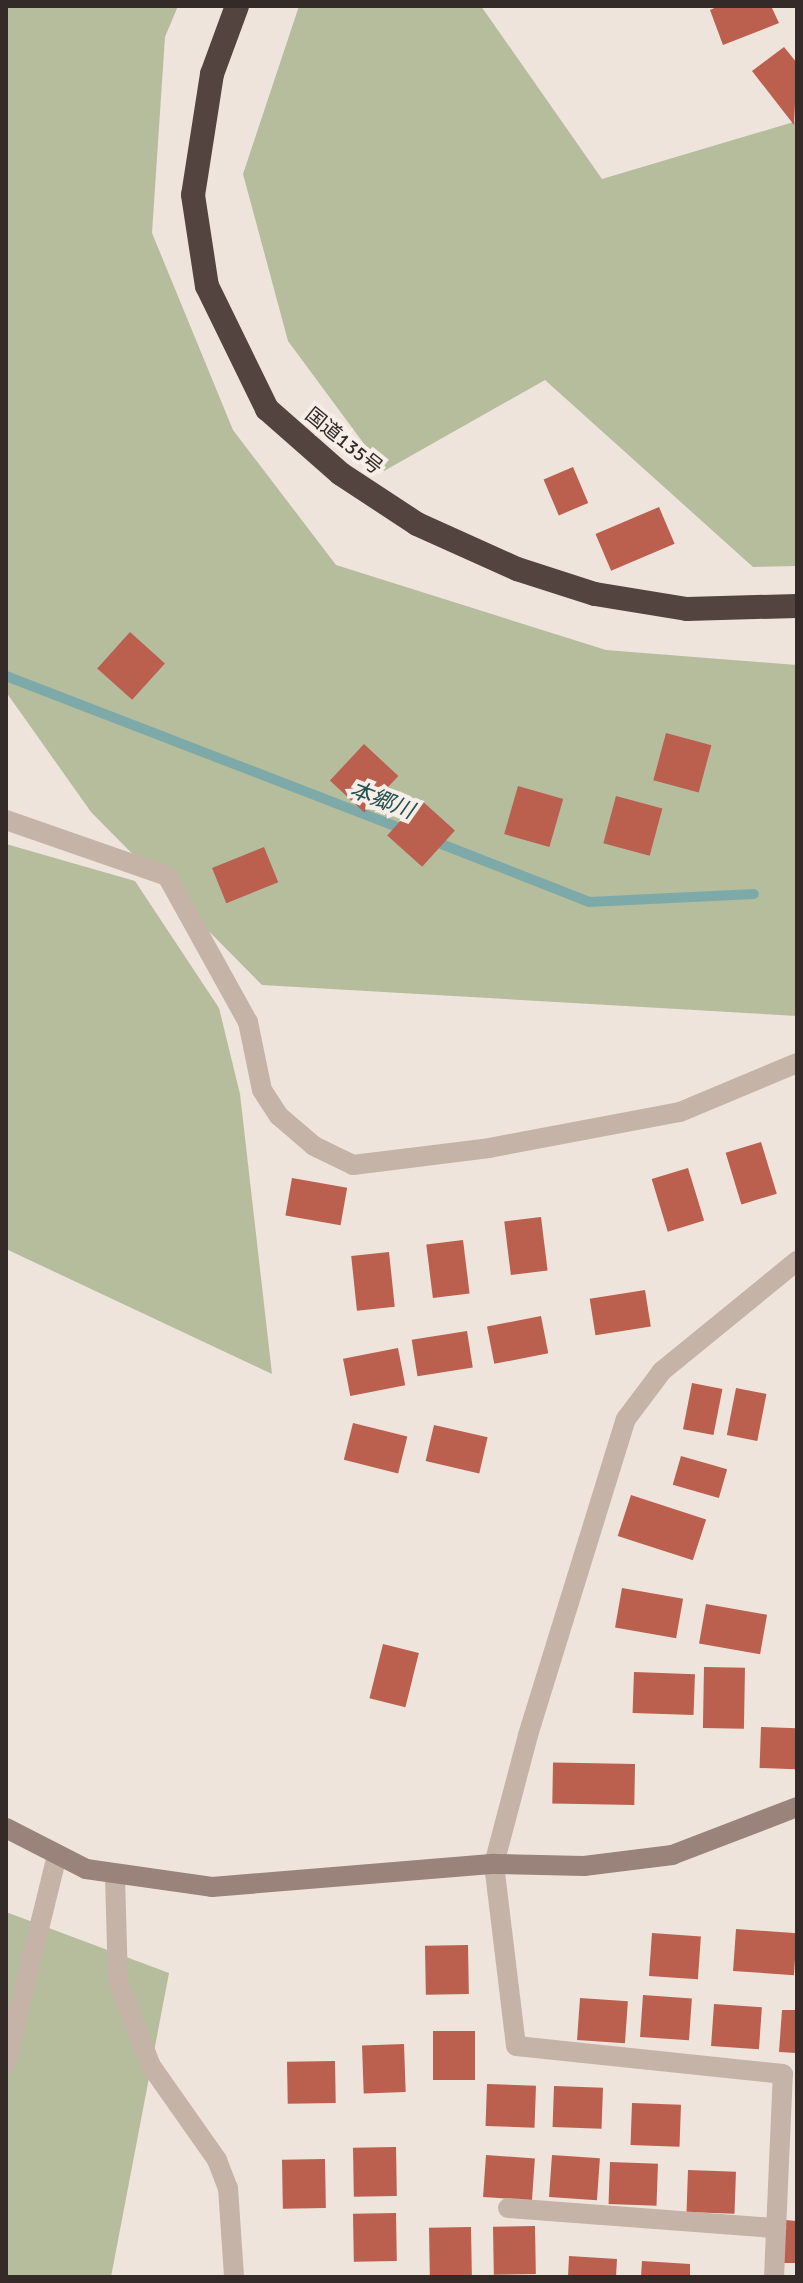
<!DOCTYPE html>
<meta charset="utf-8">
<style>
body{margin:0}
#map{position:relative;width:803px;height:2283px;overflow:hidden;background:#efe4db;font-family:Signika,"Noto Sans JP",sans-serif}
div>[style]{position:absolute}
.green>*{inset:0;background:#b5bd9d}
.stream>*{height:10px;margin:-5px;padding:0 5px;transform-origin:5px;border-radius:5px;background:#7daaa8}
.building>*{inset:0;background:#bb5f4e;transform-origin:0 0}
.lane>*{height:20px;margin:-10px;padding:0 10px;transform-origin:10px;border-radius:10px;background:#c6b3a8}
.street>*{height:20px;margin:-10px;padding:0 10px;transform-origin:10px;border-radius:10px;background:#c6b3a8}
.secondary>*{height:20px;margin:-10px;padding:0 10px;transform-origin:10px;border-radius:10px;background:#99837a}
.highway>*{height:24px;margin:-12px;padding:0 12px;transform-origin:12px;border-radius:12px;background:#544440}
span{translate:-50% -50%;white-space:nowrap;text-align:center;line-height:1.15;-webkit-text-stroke:8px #f7eee7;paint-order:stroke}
.street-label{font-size:20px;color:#342a28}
.water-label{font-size:22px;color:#215150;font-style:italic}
.frame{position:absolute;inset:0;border:8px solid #342a28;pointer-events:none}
</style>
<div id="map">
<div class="green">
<i style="clip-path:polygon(6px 6px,178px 6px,165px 37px,152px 233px,233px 430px,336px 565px,606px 650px,797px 665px,797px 1016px,262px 985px,91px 812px,6px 692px)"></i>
<i style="clip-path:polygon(299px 6px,481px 6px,602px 179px,797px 121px,797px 566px,753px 567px,545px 380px,384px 471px,288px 341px,243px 174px)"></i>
<i style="clip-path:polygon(6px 844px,135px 881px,219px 1008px,240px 1094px,272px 1374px,6px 1249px)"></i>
<i style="clip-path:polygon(6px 1912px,169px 1973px,111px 2277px,6px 2277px)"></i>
</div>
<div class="stream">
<i style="left:6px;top:676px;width:428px;rotate:21.1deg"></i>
<i style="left:431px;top:840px;width:170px;rotate:21.4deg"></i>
<i style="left:589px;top:902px;width:165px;rotate:-2.8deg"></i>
</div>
<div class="building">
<i style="clip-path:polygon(719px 6px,771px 6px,779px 23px,723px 45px,710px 10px)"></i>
<i style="clip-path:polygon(784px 47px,797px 63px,794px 125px,752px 71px)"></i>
<i style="left:573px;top:467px;width:39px;height:32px;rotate:67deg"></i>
<i style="left:659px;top:507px;width:40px;height:69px;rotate:67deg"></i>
<i style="left:130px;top:632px;width:47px;height:49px;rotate:42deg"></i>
<i style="left:666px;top:733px;width:47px;height:49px;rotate:15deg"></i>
<i style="left:364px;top:744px;width:47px;height:50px;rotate:43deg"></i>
<i style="left:518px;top:786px;width:47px;height:50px;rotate:16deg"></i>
<i style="left:616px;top:796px;width:48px;height:49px;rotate:15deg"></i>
<i style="left:420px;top:799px;width:47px;height:49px;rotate:42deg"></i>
<i style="left:264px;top:847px;width:38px;height:56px;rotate:68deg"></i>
<i style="left:761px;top:1142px;width:54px;height:37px;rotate:73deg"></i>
<i style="left:688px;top:1168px;width:55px;height:38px;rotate:73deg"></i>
<i style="left:292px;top:1178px;width:56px;height:38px;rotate:10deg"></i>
<i style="left:541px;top:1217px;width:54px;height:37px;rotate:83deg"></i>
<i style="left:463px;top:1240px;width:54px;height:37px;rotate:83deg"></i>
<i style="left:389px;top:1252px;width:55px;height:38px;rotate:84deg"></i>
<i style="left:645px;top:1290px;width:37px;height:56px;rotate:81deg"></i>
<i style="left:541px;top:1316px;width:38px;height:55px;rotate:79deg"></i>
<i style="left:467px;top:1331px;width:37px;height:56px;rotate:81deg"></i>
<i style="left:398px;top:1348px;width:38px;height:56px;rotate:79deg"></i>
<i style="left:692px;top:1383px;width:31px;height:47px;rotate:11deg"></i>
<i style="left:736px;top:1388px;width:31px;height:48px;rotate:11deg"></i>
<i style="left:353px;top:1423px;width:56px;height:38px;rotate:14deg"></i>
<i style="left:434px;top:1425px;width:55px;height:37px;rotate:13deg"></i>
<i style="left:681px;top:1456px;width:48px;height:30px;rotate:16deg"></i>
<i style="left:631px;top:1495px;width:79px;height:43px;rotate:18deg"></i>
<i style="left:622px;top:1588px;width:62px;height:40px;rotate:10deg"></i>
<i style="left:706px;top:1604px;width:62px;height:40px;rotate:10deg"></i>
<i style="left:383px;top:1644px;width:37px;height:56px;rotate:14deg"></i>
<i style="left:704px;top:1667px;width:41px;height:61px;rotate:1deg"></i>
<i style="left:634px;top:1672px;width:61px;height:41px;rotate:2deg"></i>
<i style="left:761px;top:1727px;width:36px;height:41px;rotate:2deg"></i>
<i style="left:635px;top:1764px;width:41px;height:82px;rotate:91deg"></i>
<i style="left:736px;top:1929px;width:61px;height:42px;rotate:4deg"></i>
<i style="left:652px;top:1933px;width:49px;height:43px;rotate:4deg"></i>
<i style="left:468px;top:1945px;width:49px;height:43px;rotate:89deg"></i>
<i style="left:643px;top:1995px;width:49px;height:42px;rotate:4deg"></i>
<i style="left:580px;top:1998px;width:48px;height:42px;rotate:4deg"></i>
<i style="left:714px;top:2004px;width:48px;height:42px;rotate:4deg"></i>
<i style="clip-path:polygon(782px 2010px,797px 2010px,797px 2053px,779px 2052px)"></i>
<i style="left:433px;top:2031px;width:42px;height:49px"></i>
<i style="left:404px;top:2044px;width:48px;height:42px;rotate:88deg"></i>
<i style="left:335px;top:2061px;width:42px;height:48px;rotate:89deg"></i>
<i style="left:487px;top:2084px;width:49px;height:42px;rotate:2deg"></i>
<i style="left:554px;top:2086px;width:49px;height:41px;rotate:2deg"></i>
<i style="left:632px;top:2103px;width:49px;height:42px;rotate:2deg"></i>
<i style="left:396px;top:2147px;width:49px;height:43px;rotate:89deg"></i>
<i style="left:486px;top:2155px;width:49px;height:42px;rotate:4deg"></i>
<i style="left:552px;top:2155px;width:48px;height:42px;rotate:4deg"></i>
<i style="left:325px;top:2159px;width:49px;height:43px;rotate:89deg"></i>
<i style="left:610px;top:2162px;width:48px;height:42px;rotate:2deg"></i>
<i style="left:688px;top:2170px;width:48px;height:42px;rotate:2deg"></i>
<i style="left:396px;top:2213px;width:48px;height:43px;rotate:89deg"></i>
<i style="clip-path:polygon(785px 2220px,797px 2221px,797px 2263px,783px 2263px)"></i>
<i style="left:535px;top:2226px;width:48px;height:42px;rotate:89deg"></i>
<i style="left:471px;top:2227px;width:48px;height:42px;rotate:89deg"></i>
<i style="clip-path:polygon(569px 2256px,617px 2259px,616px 2277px,568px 2277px)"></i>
<i style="clip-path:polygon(642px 2261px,690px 2264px,690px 2277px,641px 2277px)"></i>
</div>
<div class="lane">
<i style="left:6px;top:2063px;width:214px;rotate:-76.2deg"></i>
</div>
<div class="street">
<i style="left:6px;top:820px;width:170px;rotate:19.2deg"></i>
<i style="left:167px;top:876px;width:167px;rotate:61deg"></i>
<i style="left:248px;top:1022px;width:69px;rotate:78.4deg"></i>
<i style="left:262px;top:1090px;width:31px;rotate:57deg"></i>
<i style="left:279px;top:1116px;width:46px;rotate:40.6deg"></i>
<i style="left:314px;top:1146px;width:43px;rotate:26deg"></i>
<i style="left:353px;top:1165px;width:137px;rotate:-7.1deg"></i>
<i style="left:489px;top:1148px;width:194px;rotate:-10.7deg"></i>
<i style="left:680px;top:1112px;width:127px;rotate:-22.7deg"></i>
<i style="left:115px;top:1876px;width:105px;rotate:88.4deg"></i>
<i style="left:118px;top:1981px;width:91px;rotate:68.8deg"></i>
<i style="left:151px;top:2066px;width:115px;rotate:54.9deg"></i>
<i style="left:217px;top:2160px;width:30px;rotate:69deg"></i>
<i style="left:228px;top:2188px;width:89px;rotate:86.1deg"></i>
<i style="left:508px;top:2208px;width:269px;rotate:4.3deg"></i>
<i style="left:774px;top:2277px;width:203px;rotate:-87.5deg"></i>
<i style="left:783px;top:2074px;width:268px;rotate:-174deg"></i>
<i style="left:516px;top:2046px;width:183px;rotate:-96.9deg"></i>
<i style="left:494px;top:1864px;width:133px;rotate:-75.2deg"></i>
<i style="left:528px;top:1735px;width:331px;rotate:-72.8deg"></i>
<i style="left:626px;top:1419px;width:60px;rotate:-53.1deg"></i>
<i style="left:662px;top:1371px;width:174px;rotate:-39.2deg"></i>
</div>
<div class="secondary">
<i style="left:6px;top:1828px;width:90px;rotate:27.1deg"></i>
<i style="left:86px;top:1869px;width:127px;rotate:8.1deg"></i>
<i style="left:212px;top:1887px;width:283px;rotate:-4.7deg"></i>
<i style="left:494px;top:1864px;width:90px;rotate:1.3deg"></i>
<i style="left:584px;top:1866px;width:89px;rotate:-7.1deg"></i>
<i style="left:672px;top:1855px;width:134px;rotate:-21deg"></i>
</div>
<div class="highway">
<i style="left:237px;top:6px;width:72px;rotate:110.2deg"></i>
<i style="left:212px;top:74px;width:122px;rotate:98.9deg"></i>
<i style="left:193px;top:195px;width:92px;rotate:81.3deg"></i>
<i style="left:207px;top:286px;width:137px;rotate:64deg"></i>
<i style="left:267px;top:409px;width:98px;rotate:41.3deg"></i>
<i style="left:341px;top:474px;width:91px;rotate:33.3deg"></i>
<i style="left:417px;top:524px;width:110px;rotate:24.2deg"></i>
<i style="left:517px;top:569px;width:82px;rotate:17.8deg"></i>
<i style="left:595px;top:594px;width:93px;rotate:9.3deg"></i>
<i style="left:687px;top:609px;width:110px;rotate:-1.6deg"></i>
</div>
<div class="street-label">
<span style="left:344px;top:441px;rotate:39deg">国道135号</span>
</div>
<div class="water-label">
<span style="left:382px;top:800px;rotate:21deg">本郷川</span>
</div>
<div class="frame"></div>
</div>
